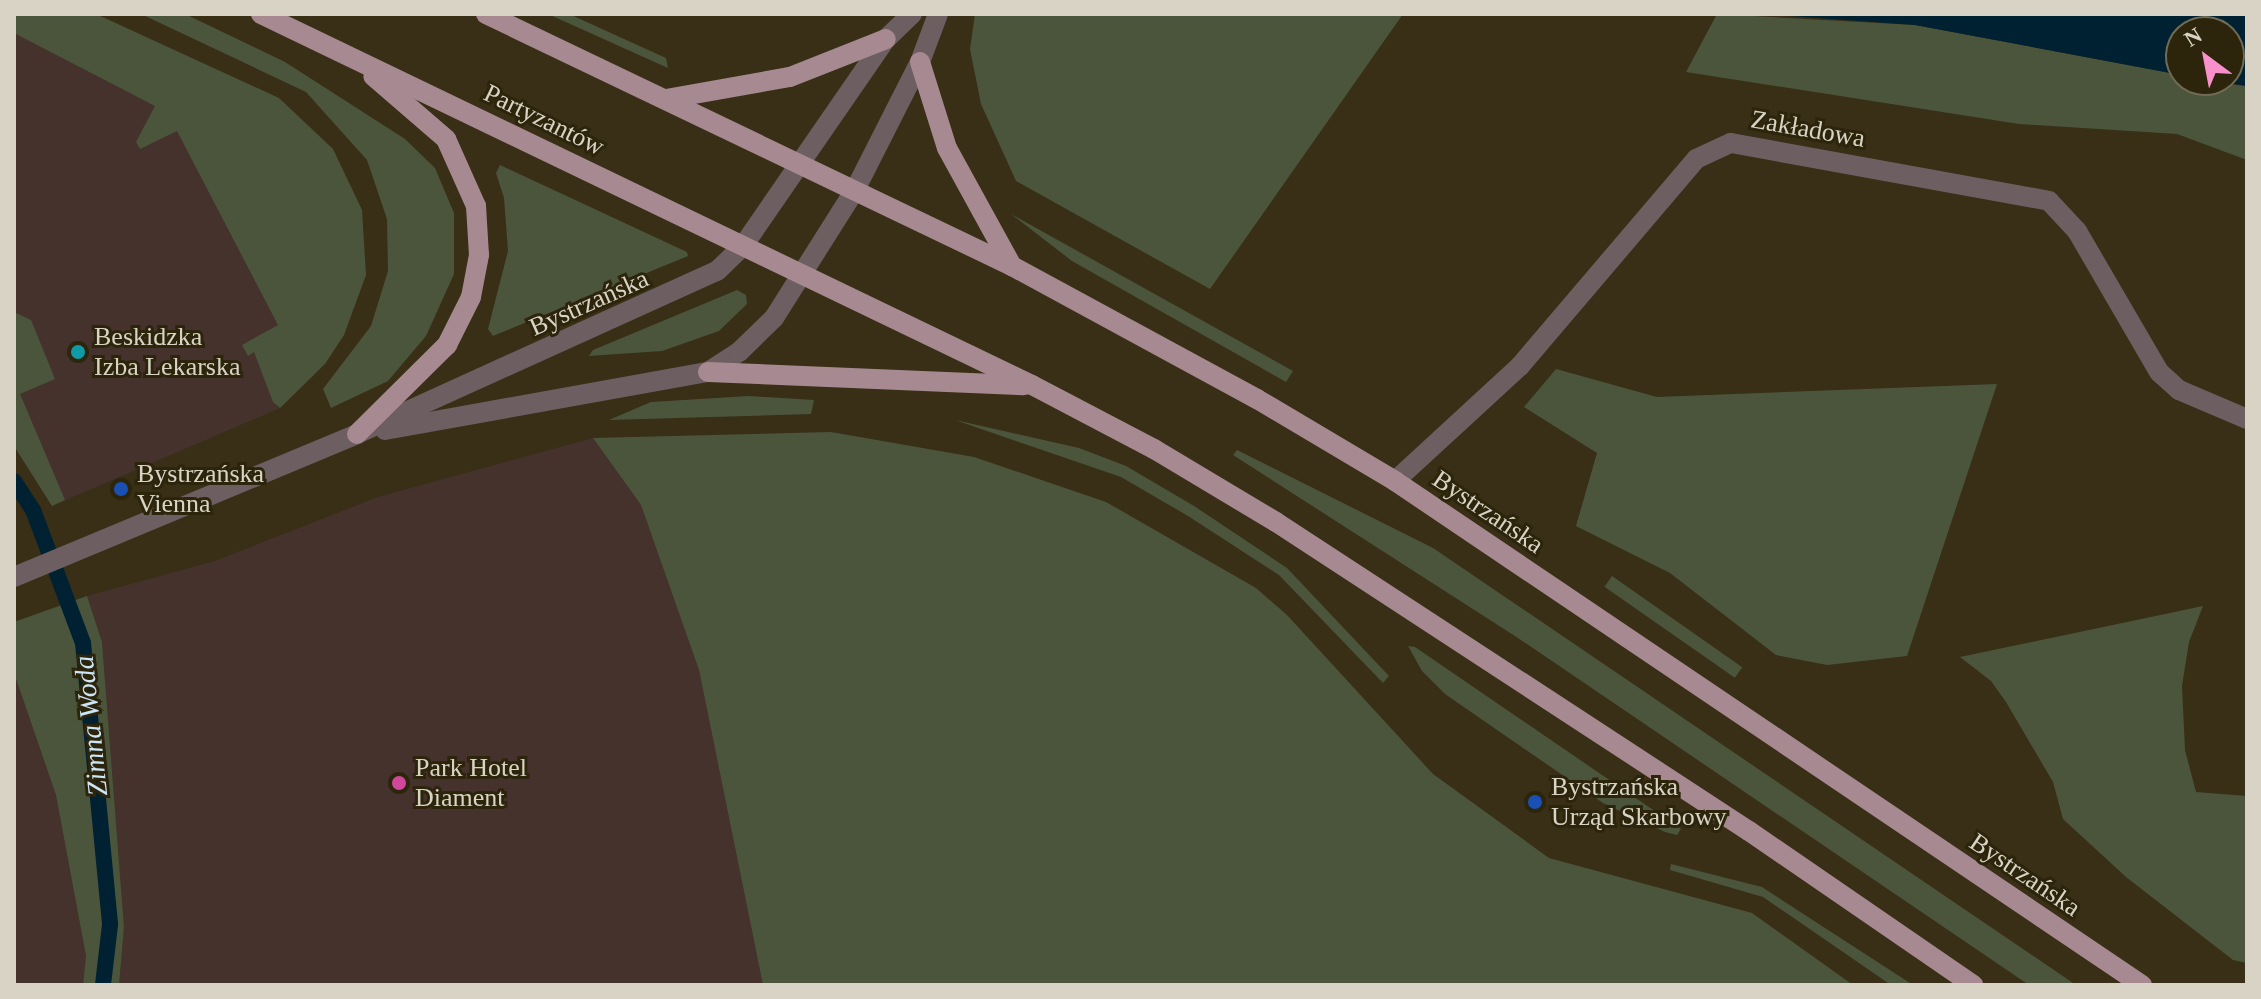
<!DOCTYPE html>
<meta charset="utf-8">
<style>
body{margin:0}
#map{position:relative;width:2261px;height:999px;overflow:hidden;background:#382f16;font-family:Georgia,serif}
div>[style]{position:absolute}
.commercial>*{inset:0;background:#45322d}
.green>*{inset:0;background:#4b553c;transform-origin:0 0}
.water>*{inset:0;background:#002132}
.stream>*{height:16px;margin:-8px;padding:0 8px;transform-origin:8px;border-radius:8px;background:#002132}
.minor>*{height:20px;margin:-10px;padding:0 10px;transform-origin:10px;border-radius:10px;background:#6c5e61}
.major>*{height:20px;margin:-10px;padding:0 10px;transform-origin:10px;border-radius:10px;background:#a78a91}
.dots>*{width:22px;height:22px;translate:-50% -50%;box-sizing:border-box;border:4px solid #2d250b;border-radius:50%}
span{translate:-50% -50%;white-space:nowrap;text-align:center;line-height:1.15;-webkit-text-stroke:6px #2d250b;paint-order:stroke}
.street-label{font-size:26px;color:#d8d3c4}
.poi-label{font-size:26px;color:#d8d3c4}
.left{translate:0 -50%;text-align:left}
.water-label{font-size:28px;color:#cbe6f7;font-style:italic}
.frame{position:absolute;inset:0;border:16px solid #d8d3c4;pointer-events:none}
.north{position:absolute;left:2165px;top:16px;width:80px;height:80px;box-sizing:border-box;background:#2d250b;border:2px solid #716b55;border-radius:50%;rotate:328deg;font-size:22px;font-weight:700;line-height:32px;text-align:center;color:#d8d3c4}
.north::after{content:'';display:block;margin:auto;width:28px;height:36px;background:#f890cb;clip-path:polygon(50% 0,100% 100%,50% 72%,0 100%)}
</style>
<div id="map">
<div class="commercial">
<i style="clip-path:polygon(14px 28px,159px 99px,294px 332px,273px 402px,280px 408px,52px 506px,14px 446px)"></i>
<i style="clip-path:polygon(593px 438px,641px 505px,699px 670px,763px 985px,119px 985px,124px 927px,102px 642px,87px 596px,215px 561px,378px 497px)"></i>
<i style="clip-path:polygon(14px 673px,56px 795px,86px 956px,83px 985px,14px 985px)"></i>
</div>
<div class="green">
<i style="clip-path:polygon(14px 14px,96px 14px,279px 98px,333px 149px,362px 210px,366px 275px,344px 335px,325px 364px,280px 408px,273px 402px,254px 352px,248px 356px,242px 345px,278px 325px,177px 131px,140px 149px,136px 142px,155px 106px,14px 33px)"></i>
<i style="clip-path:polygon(141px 14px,185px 14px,285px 62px,405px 139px,435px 168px,454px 213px,454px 274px,426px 336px,388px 381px,331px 408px,323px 389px,371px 326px,388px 271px,387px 219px,367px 160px,306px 92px)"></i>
<i style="clip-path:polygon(548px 14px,569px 14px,666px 58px,668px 68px)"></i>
<i style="clip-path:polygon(975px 14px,1403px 14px,1210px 289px,1016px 181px,981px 104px,970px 49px)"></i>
<i style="clip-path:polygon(1717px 14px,1915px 25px,2181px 75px,2181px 80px,2247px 86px,2247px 160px,2177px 134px,2019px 124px,1686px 72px)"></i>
<i style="clip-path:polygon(500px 165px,687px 252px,688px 256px,493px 336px,488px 329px,508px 251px,504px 198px,496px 173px)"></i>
<i style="clip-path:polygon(1011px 214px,1293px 371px,1286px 382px,1072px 261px)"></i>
<i style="clip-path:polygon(737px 290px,746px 295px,747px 304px,719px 331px,662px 351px,589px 356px,593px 350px)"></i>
<i style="clip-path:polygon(14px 312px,31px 320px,55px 379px,20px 394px,65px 500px,52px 506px,14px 446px)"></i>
<i style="clip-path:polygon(1556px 369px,1657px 397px,1997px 384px,1907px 656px,1827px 665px,1776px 655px,1670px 573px,1576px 526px,1597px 453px,1524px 407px)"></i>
<i style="clip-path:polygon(749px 396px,814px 400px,811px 414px,609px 420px,651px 402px)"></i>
<i style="clip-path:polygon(955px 420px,1079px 448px,1126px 466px,1194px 506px,1287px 568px,1389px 676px,1383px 683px,1279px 575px,1188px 516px,1121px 477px)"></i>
<i style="clip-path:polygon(831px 432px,974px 457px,1106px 502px,1256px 588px,1287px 615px,1433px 774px,1549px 858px,1752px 913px,1853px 985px,763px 985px,699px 670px,641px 505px,593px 438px)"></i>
<i style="clip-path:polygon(1237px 450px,1433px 548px,2076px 985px,2029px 985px,1518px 638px,1233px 455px)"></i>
<i style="left:1612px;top:576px;width:159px;height:13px;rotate:35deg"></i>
<i style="clip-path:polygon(87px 596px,102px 642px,124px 927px,119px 985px,83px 985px,86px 956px,56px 795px,14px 673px,14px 622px)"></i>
<i style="clip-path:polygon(2203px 606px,2189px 642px,2182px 686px,2185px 750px,2196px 792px,2247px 796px,2247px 963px,2233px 960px,2126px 877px,2063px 819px,2053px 782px,2006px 702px,1991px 681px,1960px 657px)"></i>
<i style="clip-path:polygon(1408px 646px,1415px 647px,1681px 829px,1677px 835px,1665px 832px,1603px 803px,1445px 694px,1422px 671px)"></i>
<i style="clip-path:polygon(1671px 864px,1762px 887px,1913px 985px,1891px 985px,1763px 897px,1670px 870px)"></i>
</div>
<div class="water">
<i style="clip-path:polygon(1761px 14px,2247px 14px,2247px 86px,2210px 80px,2229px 80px,2229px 32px,2181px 32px,2181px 75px,1915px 25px)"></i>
</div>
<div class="stream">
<i style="left:14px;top:481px;width:35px;rotate:57deg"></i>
<i style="left:33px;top:510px;width:142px;rotate:69.4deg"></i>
<i style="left:83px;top:643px;width:283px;rotate:84.5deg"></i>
<i style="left:110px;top:925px;width:60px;rotate:96.7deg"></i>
</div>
<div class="minor">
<i style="left:385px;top:430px;width:328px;rotate:-10.2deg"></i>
<i style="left:708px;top:372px;width:37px;rotate:-33deg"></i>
<i style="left:739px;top:352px;width:49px;rotate:-44.2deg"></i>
<i style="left:774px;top:318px;width:151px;rotate:-57.7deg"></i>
<i style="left:855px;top:190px;width:144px;rotate:-63.1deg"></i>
<i style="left:920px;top:62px;width:51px;rotate:-69.4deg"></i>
<i style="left:1395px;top:481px;width:170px;rotate:-42.6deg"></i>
<i style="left:1520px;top:366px;width:272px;rotate:-49.6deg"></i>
<i style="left:1696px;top:159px;width:38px;rotate:-25deg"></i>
<i style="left:1731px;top:143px;width:323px;rotate:10.3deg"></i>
<i style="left:2049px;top:201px;width:41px;rotate:47deg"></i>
<i style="left:2077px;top:231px;width:163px;rotate:59.8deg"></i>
<i style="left:2159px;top:372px;width:27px;rotate:42deg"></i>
<i style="left:2179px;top:390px;width:74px;rotate:23.1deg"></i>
<i style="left:14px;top:577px;width:372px;rotate:-22.6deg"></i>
<i style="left:357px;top:434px;width:395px;rotate:-24.4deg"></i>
<i style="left:717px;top:271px;width:36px;rotate:-44deg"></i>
<i style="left:743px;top:246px;width:252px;rotate:-55.4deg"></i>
<i style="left:886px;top:39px;width:36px;rotate:-44deg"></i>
</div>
<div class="major">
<i style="left:261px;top:14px;width:856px;rotate:25.7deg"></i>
<i style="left:1032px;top:385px;width:138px;rotate:27.7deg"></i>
<i style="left:1154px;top:449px;width:142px;rotate:30.9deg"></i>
<i style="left:1276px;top:522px;width:565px;rotate:33.16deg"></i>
<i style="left:1749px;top:831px;width:272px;rotate:34.5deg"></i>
<i style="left:486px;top:14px;width:583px;rotate:25.6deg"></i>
<i style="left:1012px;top:266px;width:279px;rotate:28.5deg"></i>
<i style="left:1257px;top:399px;width:161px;rotate:30.7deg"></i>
<i style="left:1395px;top:481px;width:901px;rotate:34.01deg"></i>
<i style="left:920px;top:62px;width:90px;rotate:72.6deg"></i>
<i style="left:947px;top:148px;width:135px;rotate:61.2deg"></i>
<i style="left:666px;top:99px;width:126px;rotate:-10.1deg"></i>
<i style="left:790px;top:77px;width:103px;rotate:-21.6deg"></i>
<i style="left:708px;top:372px;width:316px;rotate:2.4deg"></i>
<i style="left:357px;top:434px;width:127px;rotate:-44.7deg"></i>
<i style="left:447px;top:345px;width:54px;rotate:-63.4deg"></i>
<i style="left:471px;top:297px;width:43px;rotate:-79.2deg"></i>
<i style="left:479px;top:255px;width:49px;rotate:-93.5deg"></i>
<i style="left:476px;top:206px;width:73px;rotate:-114.1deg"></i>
<i style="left:446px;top:139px;width:96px;rotate:-139.2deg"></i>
</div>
<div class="dots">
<i style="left:78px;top:352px;background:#0f9aa8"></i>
<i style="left:121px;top:489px;background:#1a4fb4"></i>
<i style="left:399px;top:783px;background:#d1479c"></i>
<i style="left:1535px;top:802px;background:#1a4fb4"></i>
</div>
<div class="street-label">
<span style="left:544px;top:120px;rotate:26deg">Partyzantów</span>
<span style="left:1808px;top:129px;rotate:10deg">Zakładowa</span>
<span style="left:589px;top:303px;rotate:-24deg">Bystrzańska</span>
<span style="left:1488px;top:512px;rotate:34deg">Bystrzańska</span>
<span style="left:2025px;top:875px;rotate:34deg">Bystrzańska</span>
</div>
<div class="poi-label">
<span class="left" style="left:94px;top:352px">Beskidzka<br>Izba Lekarska</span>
<span class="left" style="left:137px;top:489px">Bystrzańska<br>Vienna</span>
<span class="left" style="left:415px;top:783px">Park Hotel<br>Diament</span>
<span class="left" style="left:1551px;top:802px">Bystrzańska<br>Urząd Skarbowy</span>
</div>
<div class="water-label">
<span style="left:91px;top:726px;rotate:-96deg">Zimna Woda</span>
</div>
<div class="frame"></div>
<div class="north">N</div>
</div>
